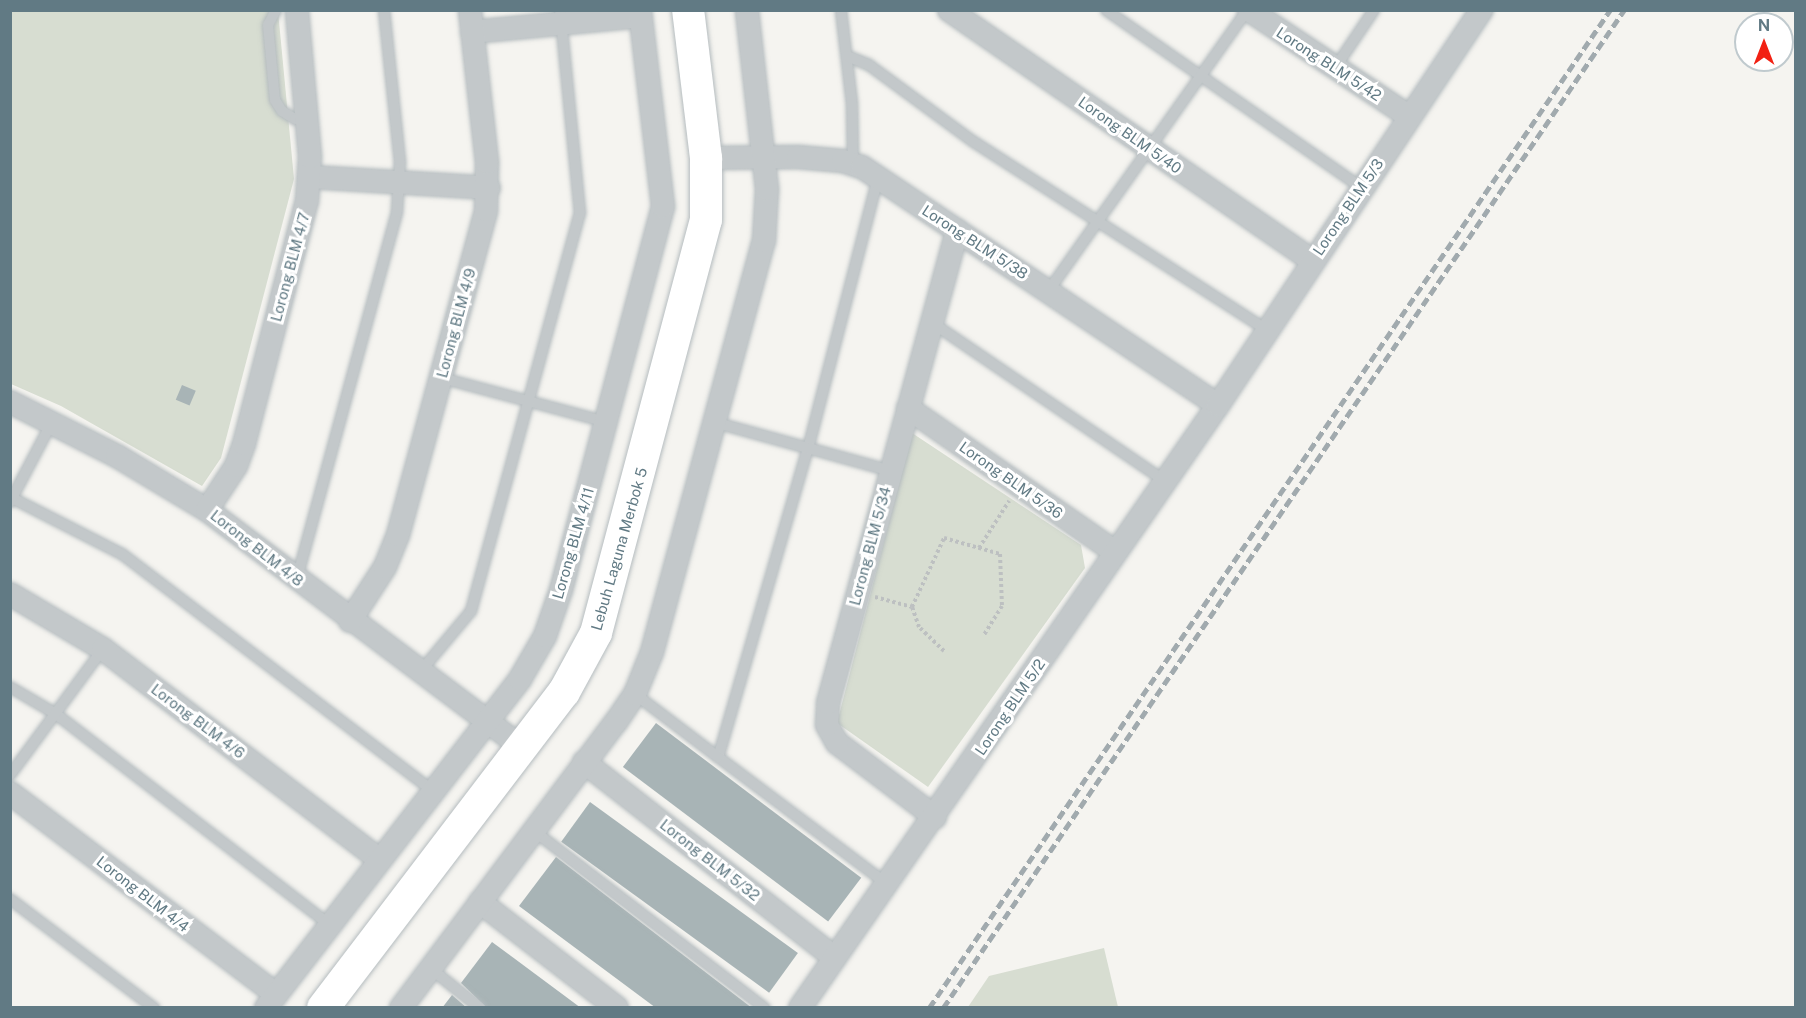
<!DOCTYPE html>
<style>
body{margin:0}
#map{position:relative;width:1806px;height:1018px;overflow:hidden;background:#f5f4f0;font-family:"Public Sans",sans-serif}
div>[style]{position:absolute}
.green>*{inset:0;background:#d7ddd1}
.building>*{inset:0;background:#a8b4b6;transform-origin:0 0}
.path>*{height:4px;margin-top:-2px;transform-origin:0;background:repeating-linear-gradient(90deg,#bdc0c1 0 3px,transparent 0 6px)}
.roads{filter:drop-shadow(0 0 2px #b5bcbf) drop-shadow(0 0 2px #b5bcbf)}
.lane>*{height:10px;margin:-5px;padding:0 5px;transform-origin:5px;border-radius:5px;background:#c3c8ca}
.street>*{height:22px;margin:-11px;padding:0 11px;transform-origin:11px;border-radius:11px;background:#c3c8ca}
.secondary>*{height:32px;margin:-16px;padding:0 16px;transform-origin:16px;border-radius:16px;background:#fff}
.rail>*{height:4.5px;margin-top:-2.25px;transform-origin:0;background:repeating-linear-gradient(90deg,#a1aaae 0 9px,transparent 0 13.5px)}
span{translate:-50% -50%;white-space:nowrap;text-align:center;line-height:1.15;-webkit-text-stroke:6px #fff;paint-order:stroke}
.street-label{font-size:15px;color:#617a84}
.frame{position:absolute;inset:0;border:12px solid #617a84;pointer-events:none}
.north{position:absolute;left:1734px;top:12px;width:60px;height:60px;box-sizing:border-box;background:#fff;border:2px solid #c0cace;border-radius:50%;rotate:0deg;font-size:16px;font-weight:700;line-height:24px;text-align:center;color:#617a84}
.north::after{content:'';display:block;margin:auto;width:21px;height:27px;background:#f22113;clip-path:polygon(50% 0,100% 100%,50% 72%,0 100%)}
</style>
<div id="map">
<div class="green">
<i style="clip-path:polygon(11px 11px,278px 11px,294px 179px,221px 458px,202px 486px,61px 406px,11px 384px)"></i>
<i style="clip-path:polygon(912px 433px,1081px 545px,1085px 568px,928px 787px,837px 723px)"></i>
<i style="clip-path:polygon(1104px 948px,1118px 1007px,968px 1007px,989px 976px)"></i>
</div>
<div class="building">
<i style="left:182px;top:385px;width:15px;height:16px;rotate:23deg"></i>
<i style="left:656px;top:723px;width:257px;height:55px;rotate:37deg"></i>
<i style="left:590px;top:802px;width:257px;height:49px;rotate:36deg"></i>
<i style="clip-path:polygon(556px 857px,752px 1008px,656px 1008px,519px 906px)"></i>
<i style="clip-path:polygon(492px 942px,581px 1008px,487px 1008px,461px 983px)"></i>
<i style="clip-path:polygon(452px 995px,467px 1008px,442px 1008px)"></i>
</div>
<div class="path">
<i style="left:979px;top:548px;width:56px;rotate:-57.4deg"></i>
<i style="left:875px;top:597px;width:38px;rotate:15deg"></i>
<i style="left:944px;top:651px;width:35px;rotate:-136deg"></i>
<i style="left:919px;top:627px;width:21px;rotate:-109deg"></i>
<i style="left:912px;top:607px;width:76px;rotate:-65.1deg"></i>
<i style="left:944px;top:538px;width:58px;rotate:15.9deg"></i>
<i style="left:1000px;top:554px;width:52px;rotate:87.8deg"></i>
<i style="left:1002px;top:606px;width:34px;rotate:122deg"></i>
</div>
<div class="roads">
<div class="lane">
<i style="left:276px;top:10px;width:17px;rotate:118deg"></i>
<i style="left:268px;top:25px;width:75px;rotate:84.7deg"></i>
<i style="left:275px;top:100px;width:13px;rotate:58deg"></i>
<i style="left:282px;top:111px;width:15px;rotate:32deg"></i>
<i style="left:295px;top:119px;width:12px"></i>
<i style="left:841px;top:10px;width:95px;rotate:83.3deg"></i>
<i style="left:852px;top:104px;width:59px;rotate:89deg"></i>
<i style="left:1106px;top:10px;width:312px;rotate:34.8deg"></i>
<i style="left:847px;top:56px;width:24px;rotate:22deg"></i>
<i style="left:869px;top:65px;width:130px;rotate:36.3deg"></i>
<i style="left:974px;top:142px;width:348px;rotate:32.7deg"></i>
<i style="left:1335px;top:68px;width:70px;rotate:-56.1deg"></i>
<i style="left:878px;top:178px;width:279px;rotate:104.5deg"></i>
<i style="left:808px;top:448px;width:322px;rotate:106.2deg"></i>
<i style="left:718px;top:757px;width:211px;rotate:36.9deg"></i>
<i style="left:1049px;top:290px;width:343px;rotate:-54.7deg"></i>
<i style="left:931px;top:322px;width:283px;rotate:34.2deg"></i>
<i style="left:442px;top:378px;width:170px;rotate:15deg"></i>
<i style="left:717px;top:423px;width:180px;rotate:15.4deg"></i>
<i style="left:10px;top:497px;width:126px;rotate:27deg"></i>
<i style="left:122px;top:554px;width:391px;rotate:37.3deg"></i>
<i style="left:10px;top:502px;width:90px;rotate:-62.3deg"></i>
<i style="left:297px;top:578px;width:379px;rotate:-74.7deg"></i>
<i style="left:397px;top:212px;width:50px;rotate:-86.6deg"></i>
<i style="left:400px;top:162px;width:153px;rotate:-96deg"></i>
<i style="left:420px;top:672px;width:80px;rotate:-50.1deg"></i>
<i style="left:471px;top:611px;width:413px;rotate:-74.7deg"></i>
<i style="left:580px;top:213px;width:204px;rotate:-95.6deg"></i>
<i style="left:10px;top:687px;width:53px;rotate:30.4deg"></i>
<i style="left:56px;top:714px;width:344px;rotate:37.6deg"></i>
<i style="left:635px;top:694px;width:104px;rotate:37.2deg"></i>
<i style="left:10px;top:775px;width:157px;rotate:-53.6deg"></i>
<i style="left:534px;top:831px;width:291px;rotate:37.5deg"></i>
<i style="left:10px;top:899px;width:181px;rotate:37.1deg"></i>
<i style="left:430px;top:968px;width:64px;rotate:38.7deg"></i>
</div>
<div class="street">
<i style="left:949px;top:10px;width:441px;rotate:34.6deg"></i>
<i style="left:1249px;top:10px;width:193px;rotate:33.6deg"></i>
<i style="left:472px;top:32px;width:169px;rotate:-5.4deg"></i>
<i style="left:706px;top:158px;width:92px;rotate:-0.6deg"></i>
<i style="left:798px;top:157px;width:45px;rotate:5.1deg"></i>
<i style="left:843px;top:161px;width:20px;rotate:18deg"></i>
<i style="left:862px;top:167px;width:428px;rotate:33.8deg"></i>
<i style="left:310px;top:177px;width:179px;rotate:3.5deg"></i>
<i style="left:10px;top:402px;width:120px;rotate:26.8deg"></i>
<i style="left:117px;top:456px;width:105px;rotate:31deg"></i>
<i style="left:207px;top:510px;width:393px;rotate:37deg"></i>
<i style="left:908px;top:408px;width:252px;rotate:34.8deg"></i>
<i style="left:207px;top:510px;width:53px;rotate:-56.6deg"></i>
<i style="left:236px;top:466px;width:23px;rotate:-70deg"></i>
<i style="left:244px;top:444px;width:251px;rotate:-75.5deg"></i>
<i style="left:307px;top:201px;width:44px;rotate:-86.1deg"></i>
<i style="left:310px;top:157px;width:148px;rotate:-95.1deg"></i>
<i style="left:10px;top:594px;width:108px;rotate:30.6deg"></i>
<i style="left:103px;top:649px;width:347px;rotate:37.3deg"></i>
<i style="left:350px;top:621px;width:64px;rotate:-57.1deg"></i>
<i style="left:385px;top:567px;width:35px;rotate:-68deg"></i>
<i style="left:398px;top:535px;width:337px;rotate:-74.8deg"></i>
<i style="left:486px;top:210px;width:48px;rotate:-88.8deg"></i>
<i style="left:487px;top:162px;width:153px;rotate:-96.4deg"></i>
<i style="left:584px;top:762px;width:318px;rotate:38deg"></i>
<i style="left:10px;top:793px;width:333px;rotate:37.1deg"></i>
<i style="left:935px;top:817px;width:123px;rotate:-142.9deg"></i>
<i style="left:837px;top:743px;width:21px;rotate:-119deg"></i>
<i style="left:827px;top:725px;width:22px;rotate:-87deg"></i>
<i style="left:828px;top:703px;width:490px;rotate:-74.7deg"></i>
<i style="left:480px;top:902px;width:173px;rotate:37.7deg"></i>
<i style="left:266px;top:1008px;width:416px;rotate:-52.3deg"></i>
<i style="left:520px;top:679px;width:50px;rotate:-59.8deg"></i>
<i style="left:545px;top:636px;width:49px;rotate:-70.8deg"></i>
<i style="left:561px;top:590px;width:397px;rotate:-75.1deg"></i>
<i style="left:663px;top:206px;width:197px;rotate:-96.7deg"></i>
<i style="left:401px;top:1008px;width:358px;rotate:-53.1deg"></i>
<i style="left:616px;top:722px;width:34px;rotate:-56deg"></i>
<i style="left:635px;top:694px;width:45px;rotate:-68deg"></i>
<i style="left:652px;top:652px;width:426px;rotate:-74.8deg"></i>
<i style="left:764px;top:241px;width:52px;rotate:-86.7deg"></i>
<i style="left:767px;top:189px;width:180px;rotate:-96.4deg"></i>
<i style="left:800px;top:1008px;width:734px;rotate:-55.27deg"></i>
<i style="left:1218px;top:405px;width:475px;rotate:-56.3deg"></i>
</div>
<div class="secondary">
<i style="left:323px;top:1008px;width:397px;rotate:-52.7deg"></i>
<i style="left:564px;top:692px;width:67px;rotate:-61.5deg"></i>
<i style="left:596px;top:633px;width:427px;rotate:-75.1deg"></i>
<i style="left:706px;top:220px;width:62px;rotate:-90deg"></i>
<i style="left:706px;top:158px;width:149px;rotate:-96.9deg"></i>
</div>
</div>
<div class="rail">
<i style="left:929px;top:1008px;width:1208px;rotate:-55.69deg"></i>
<i style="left:943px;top:1008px;width:1208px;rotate:-55.69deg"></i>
</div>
<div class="street-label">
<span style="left:1329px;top:64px;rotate:33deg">Lorong BLM 5/42</span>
<span style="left:1130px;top:135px;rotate:35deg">Lorong BLM 5/40</span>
<span style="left:1348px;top:207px;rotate:-56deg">Lorong BLM 5/3</span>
<span style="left:975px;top:242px;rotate:33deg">Lorong BLM 5/38</span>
<span style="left:290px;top:267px;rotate:-75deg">Lorong BLM 4/7</span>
<span style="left:456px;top:323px;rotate:-75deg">Lorong BLM 4/9</span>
<span style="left:1011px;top:480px;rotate:35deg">Lorong BLM 5/36</span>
<span style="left:573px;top:543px;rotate:-74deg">Lorong BLM 4/11</span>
<span style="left:870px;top:546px;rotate:-75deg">Lorong BLM 5/34</span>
<span style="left:257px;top:548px;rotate:38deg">Lorong BLM 4/8</span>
<span style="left:619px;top:549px;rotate:-74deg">Lebuh Laguna Merbok 5</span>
<span style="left:1010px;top:707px;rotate:-56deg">Lorong BLM 5/2</span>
<span style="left:198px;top:721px;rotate:37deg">Lorong BLM 4/6</span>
<span style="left:710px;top:860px;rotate:38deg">Lorong BLM 5/32</span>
<span style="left:143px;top:894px;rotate:38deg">Lorong BLM 4/4</span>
</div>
<div class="frame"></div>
<div class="north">N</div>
</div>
